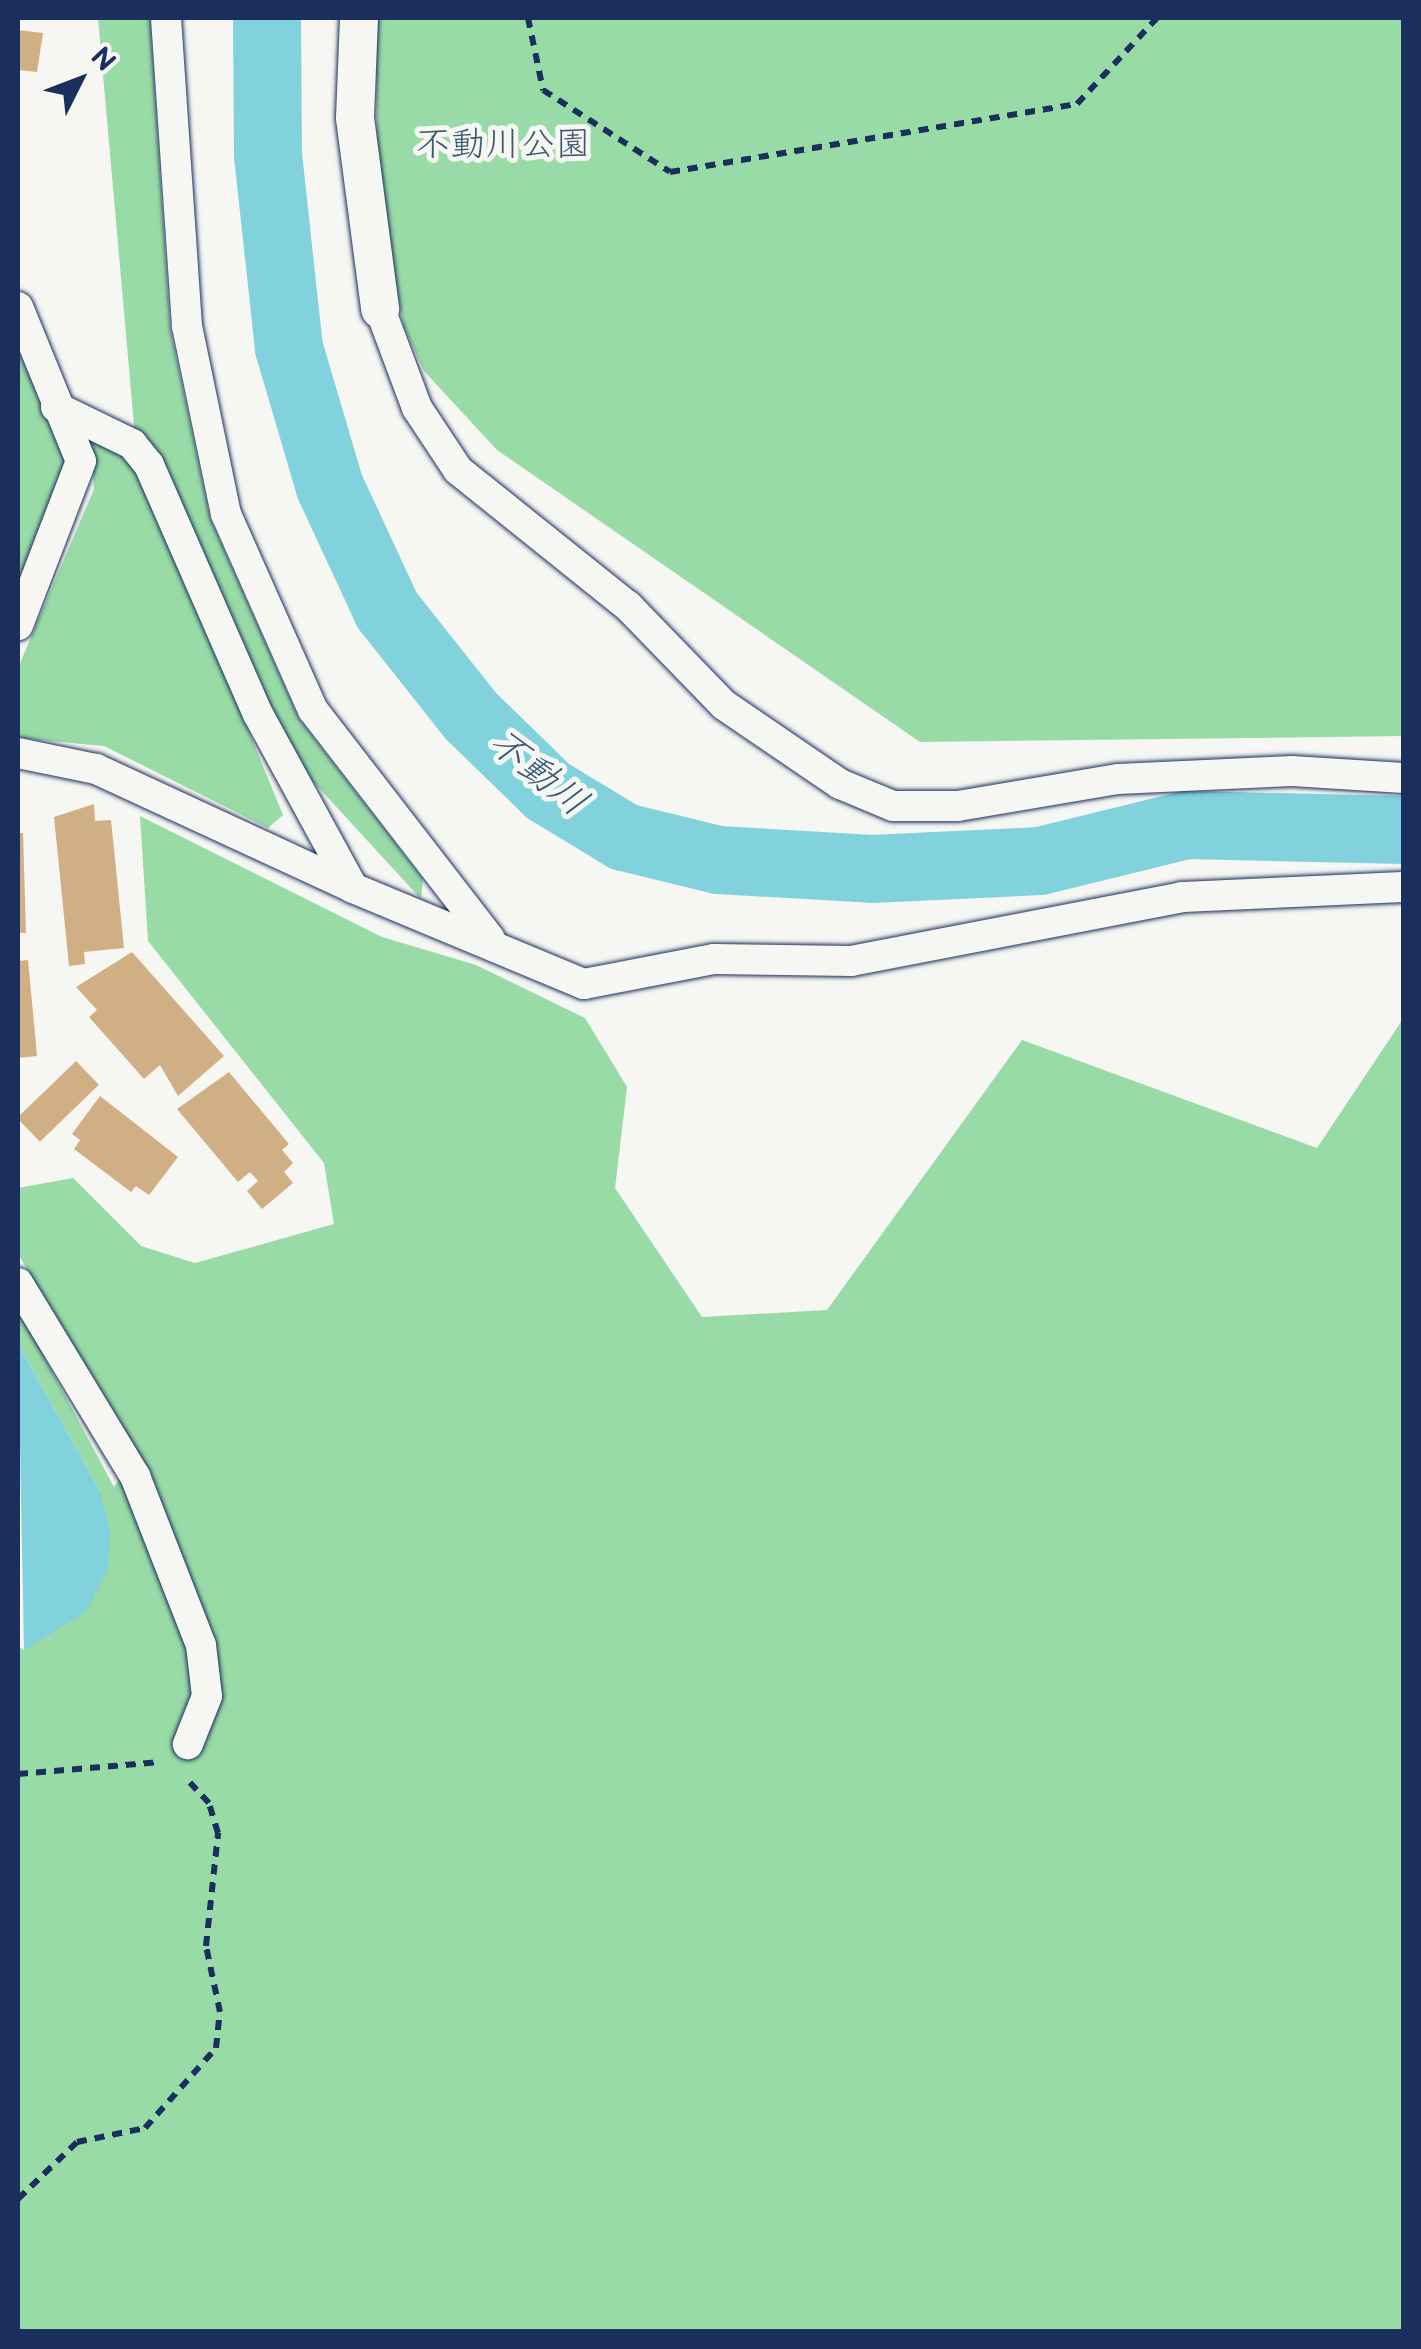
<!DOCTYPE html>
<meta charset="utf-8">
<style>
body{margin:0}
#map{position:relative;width:1421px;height:2349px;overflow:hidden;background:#f6f6f2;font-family:"Balsamiq Sans","Klee One",sans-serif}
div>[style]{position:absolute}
.green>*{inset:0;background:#98dba6}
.water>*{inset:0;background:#81d2dc}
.river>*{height:68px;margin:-34px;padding:0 34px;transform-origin:34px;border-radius:34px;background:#81d2dc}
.building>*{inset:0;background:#d1af84;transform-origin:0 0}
.path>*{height:6px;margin-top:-3px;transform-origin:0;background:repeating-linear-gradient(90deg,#1b2f5e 0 10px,transparent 0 18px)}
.roads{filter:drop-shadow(0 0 2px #1b2f5e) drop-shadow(0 0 2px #1b2f5e)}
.minor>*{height:30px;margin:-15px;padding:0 15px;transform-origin:15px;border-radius:15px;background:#f6f6f2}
.tertiary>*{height:38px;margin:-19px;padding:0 19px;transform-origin:19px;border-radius:19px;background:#f6f6f2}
span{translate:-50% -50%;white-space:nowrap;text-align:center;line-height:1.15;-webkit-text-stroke:10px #f6f6f2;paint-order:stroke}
.park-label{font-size:35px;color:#3a5a70}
.water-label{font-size:38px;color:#34587e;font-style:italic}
.frame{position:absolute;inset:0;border:20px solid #1b2f5e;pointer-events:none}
.north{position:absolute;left:30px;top:30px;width:100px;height:100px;-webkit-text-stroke:8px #f6f6f2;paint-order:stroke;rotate:48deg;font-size:28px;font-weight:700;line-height:40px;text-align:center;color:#1b2f5e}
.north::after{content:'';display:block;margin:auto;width:35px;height:45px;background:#1b2f5e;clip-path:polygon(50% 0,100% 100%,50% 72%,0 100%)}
</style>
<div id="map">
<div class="green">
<i style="clip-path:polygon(98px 18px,150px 18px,170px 328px,210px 518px,299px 719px,423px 879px,421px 899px,297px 764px,135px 436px)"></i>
<i style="clip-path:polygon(376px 18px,1403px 18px,1403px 736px,920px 742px,497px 450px,424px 371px,404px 327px,377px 193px)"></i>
<i style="clip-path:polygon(18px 345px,69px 461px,18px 595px)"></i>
<i style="clip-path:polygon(90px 436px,139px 464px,283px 815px,268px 828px,104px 746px,18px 738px,18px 668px,94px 489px)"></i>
<i style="clip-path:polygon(140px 816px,382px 937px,476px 965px,585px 1018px,627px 1087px,615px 1188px,702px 1317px,827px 1310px,1022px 1040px,1317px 1148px,1403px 1019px,1403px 2331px,18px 2331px,18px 1646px,24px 1650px,100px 1491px,18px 1344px,18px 1308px,114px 1487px,138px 1452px,18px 1254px,18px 1188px,73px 1178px,141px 1246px,195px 1263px,334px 1224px,324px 1163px,148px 941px)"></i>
</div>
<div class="water">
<i style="clip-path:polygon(18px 1344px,100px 1491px,110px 1533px,108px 1569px,86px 1612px,24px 1650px)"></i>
</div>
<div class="river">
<i style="left:267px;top:18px;width:137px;rotate:89.6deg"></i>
<i style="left:268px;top:155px;width:194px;rotate:83.8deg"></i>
<i style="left:289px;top:348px;width:145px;rotate:73.6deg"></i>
<i style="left:330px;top:487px;width:136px;rotate:65.1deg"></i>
<i style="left:387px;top:610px;width:135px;rotate:51.6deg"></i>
<i style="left:471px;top:716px;width:107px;rotate:44.2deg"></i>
<i style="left:548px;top:791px;width:89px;rotate:31.2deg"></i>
<i style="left:624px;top:837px;width:97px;rotate:13.7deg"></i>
<i style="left:718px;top:860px;width:154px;rotate:3.3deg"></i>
<i style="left:872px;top:869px;width:168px;rotate:-2.7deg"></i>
<i style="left:1040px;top:861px;width:151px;rotate:-13.8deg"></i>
<i style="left:1187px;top:825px;width:217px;rotate:1.3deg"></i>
</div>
<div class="building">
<i style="clip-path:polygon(18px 30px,43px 33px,37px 72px,18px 70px)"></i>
<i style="clip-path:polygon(94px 804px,95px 821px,111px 820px,124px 948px,84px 952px,85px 964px,69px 966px,54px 817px)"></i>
<i style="clip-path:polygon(18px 833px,23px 833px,26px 933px,18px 933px)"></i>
<i style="clip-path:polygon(132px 952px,224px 1056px,178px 1096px,160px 1065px,144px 1079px,89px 1017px,97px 1010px,76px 987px)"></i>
<i style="clip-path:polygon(28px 960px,37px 1056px,18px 1058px,18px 961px)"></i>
<i style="left:76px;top:1061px;width:33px;height:82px;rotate:46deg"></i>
<i style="clip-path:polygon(229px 1072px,289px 1144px,282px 1150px,293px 1163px,284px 1172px,293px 1183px,262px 1209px,247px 1191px,258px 1181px,250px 1172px,238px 1182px,177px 1109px)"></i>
<i style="clip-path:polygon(100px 1096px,178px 1157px,149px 1195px,136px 1186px,131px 1192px,74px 1149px,80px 1140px,72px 1134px)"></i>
</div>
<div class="path">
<i style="left:528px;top:18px;width:74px;rotate:78.2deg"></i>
<i style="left:543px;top:90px;width:151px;rotate:32.8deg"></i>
<i style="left:670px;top:172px;width:413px;rotate:-9.5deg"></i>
<i style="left:1077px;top:104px;width:117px;rotate:-47.1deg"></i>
<i style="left:18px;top:1774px;width:143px;rotate:-4.8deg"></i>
<i style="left:18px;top:2199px;width:82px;rotate:-44deg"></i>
<i style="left:77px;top:2142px;width:69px;rotate:-11.6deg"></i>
<i style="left:145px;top:2128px;width:107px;rotate:-48.4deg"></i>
<i style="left:216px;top:2048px;width:36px;rotate:-84deg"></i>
<i style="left:220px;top:2012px;width:67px;rotate:-102deg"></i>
<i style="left:206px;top:1946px;width:114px;rotate:-83.9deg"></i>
<i style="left:218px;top:1833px;width:31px;rotate:-107deg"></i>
<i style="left:209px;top:1803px;width:34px;rotate:-133deg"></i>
</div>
<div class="roads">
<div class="minor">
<i style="left:166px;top:18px;width:309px;rotate:86.1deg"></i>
<i style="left:187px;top:326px;width:192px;rotate:78.3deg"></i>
<i style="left:226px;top:514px;width:214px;rotate:66.1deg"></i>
<i style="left:313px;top:710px;width:289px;rotate:52.3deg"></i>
<i style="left:18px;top:307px;width:166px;rotate:67.8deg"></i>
<i style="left:81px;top:461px;width:176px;rotate:111deg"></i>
<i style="left:380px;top:309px;width:106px;rotate:69.5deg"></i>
<i style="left:417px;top:408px;width:74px;rotate:56.5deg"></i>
<i style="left:458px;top:470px;width:218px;rotate:38.7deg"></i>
<i style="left:628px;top:606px;width:138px;rotate:45.9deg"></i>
<i style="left:724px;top:705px;width:140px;rotate:34.3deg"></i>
<i style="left:840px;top:784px;width:57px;rotate:22.5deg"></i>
<i style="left:893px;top:806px;width:65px"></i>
<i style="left:958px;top:806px;width:162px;rotate:-9.6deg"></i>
<i style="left:1118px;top:779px;width:174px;rotate:-2.6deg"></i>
<i style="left:1292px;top:771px;width:112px;rotate:3.6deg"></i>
<i style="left:56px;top:407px;width:85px;rotate:26deg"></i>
<i style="left:132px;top:444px;width:27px;rotate:51deg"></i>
<i style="left:149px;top:465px;width:272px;rotate:66.4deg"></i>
<i style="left:258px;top:714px;width:198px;rotate:61.4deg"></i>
<i style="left:353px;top:888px;width:250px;rotate:22.6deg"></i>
<i style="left:584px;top:984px;width:132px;rotate:-10.9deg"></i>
<i style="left:714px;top:959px;width:137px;rotate:0.8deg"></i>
<i style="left:851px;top:961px;width:337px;rotate:-10.9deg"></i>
<i style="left:1182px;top:897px;width:222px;rotate:-2.6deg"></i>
<i style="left:18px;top:753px;width:80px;rotate:11.6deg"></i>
<i style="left:96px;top:769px;width:283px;rotate:24.8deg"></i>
<i style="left:18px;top:1283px;width:226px;rotate:58.8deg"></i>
<i style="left:135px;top:1476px;width:181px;rotate:68.7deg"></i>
<i style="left:201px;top:1645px;width:51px;rotate:83.3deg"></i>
<i style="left:207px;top:1696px;width:52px;rotate:111.6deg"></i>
</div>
<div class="tertiary">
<i style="left:359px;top:18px;width:100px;rotate:92.3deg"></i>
<i style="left:355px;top:118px;width:193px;rotate:82.5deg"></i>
</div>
</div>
<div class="park-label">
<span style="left:503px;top:145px">不動川公園</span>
</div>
<div class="water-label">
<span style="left:538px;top:773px;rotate:39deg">不動川</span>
</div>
<div class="frame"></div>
<div class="north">N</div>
</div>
